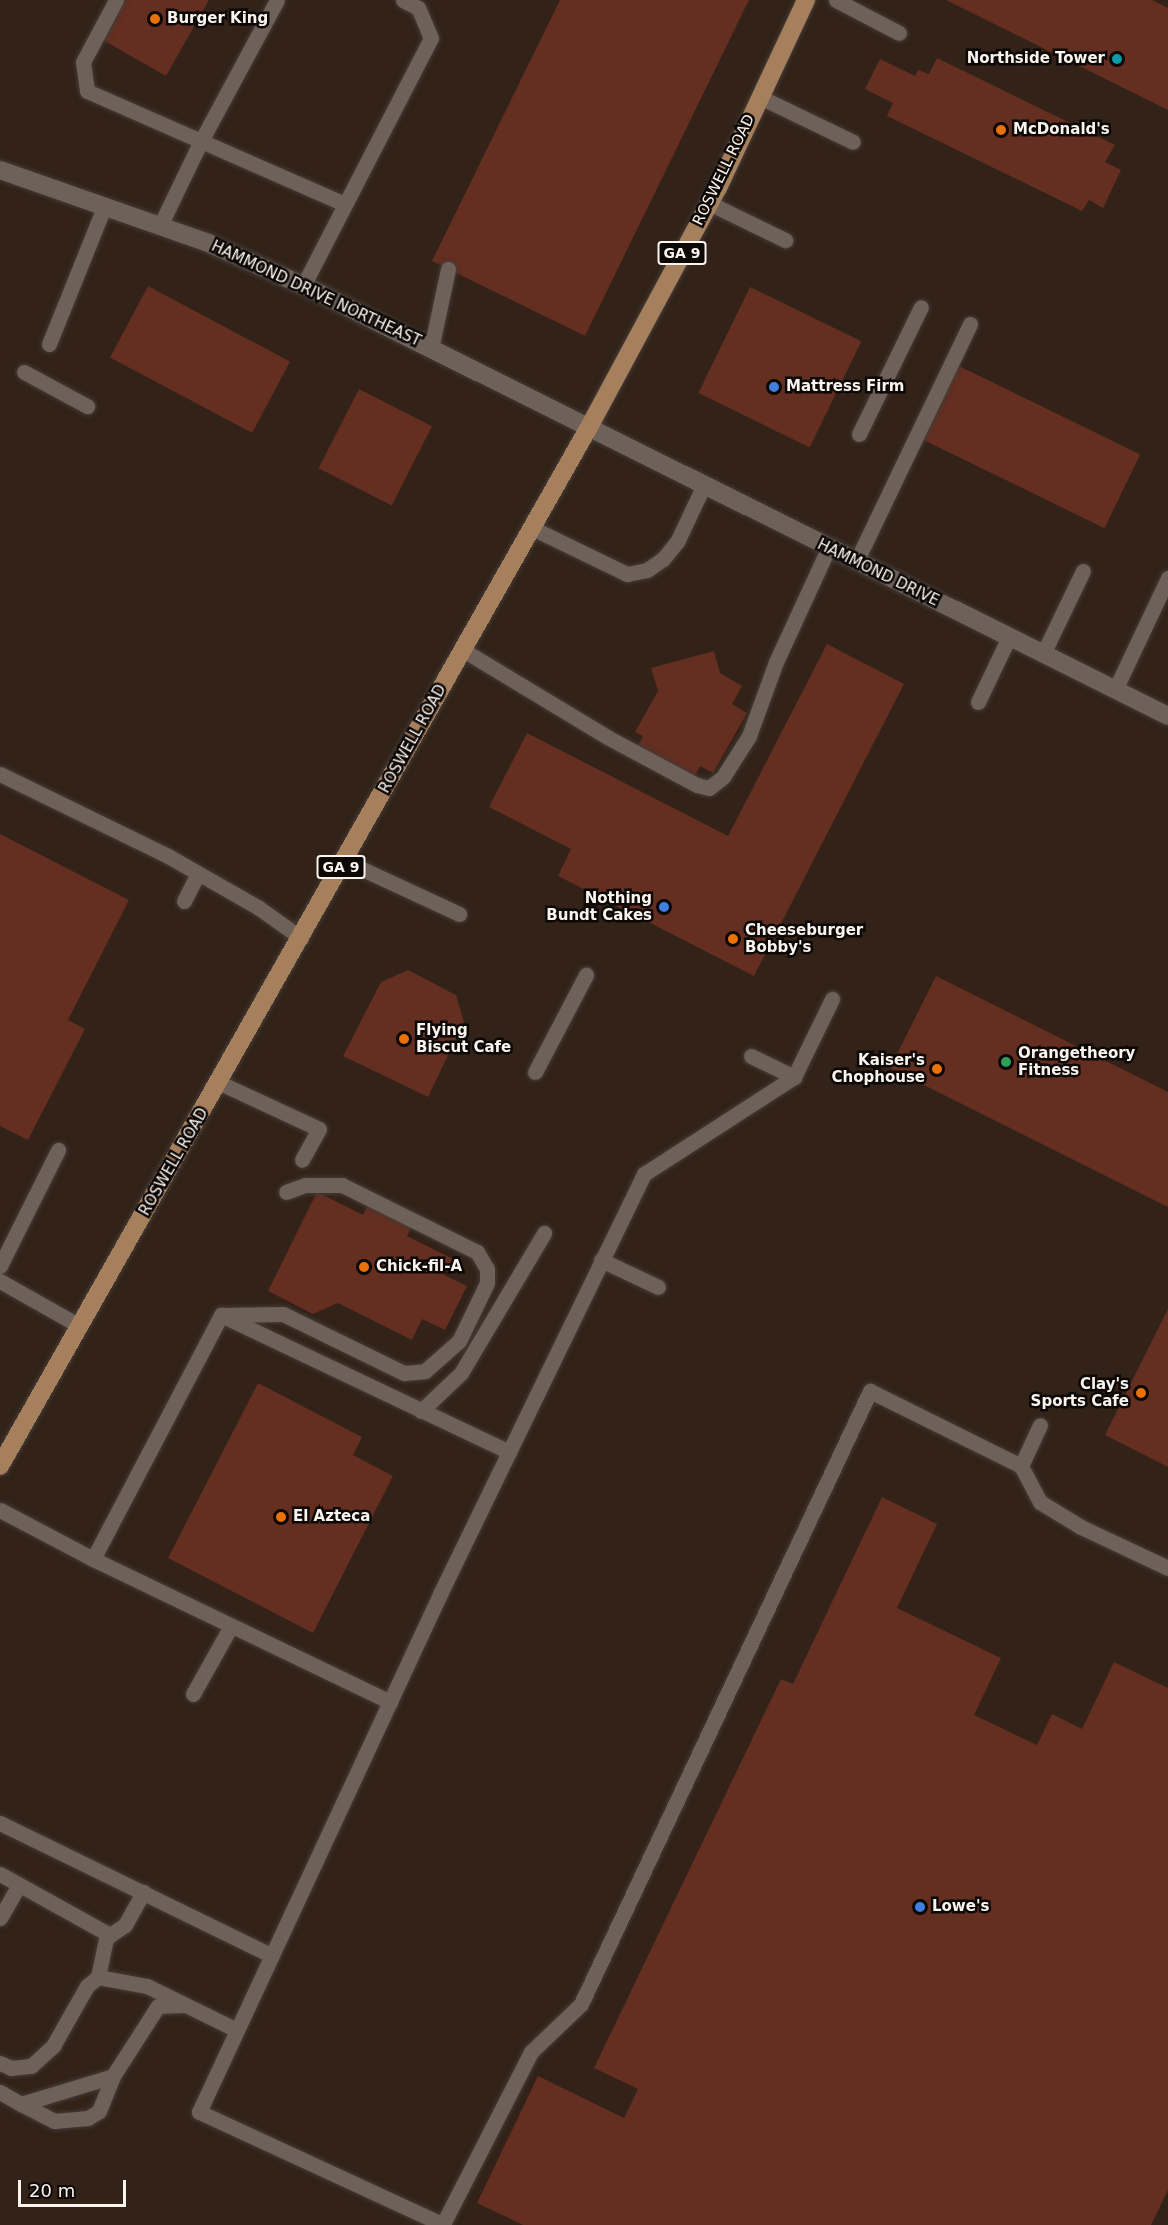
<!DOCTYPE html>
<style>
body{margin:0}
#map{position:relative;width:1168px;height:2225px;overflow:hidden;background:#271d16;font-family:"DejaVu Sans",sans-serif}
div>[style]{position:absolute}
.built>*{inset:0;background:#322217;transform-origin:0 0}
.building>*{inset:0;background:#642e20;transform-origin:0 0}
.roads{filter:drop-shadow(0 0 2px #443b37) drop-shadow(0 0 2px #443b37)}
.lane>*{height:15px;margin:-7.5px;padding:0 7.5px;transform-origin:7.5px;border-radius:7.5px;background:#6e6159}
.secondary>*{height:18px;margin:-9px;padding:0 9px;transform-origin:9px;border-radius:9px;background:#6e6159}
.primary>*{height:18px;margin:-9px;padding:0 9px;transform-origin:9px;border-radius:9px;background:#a67f5d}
.dots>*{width:16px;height:16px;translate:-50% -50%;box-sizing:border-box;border:3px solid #0c0806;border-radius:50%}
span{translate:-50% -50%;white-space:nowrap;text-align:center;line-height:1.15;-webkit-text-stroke:5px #0c0806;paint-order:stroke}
.shield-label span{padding:2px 4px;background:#0c0806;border:2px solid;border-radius:4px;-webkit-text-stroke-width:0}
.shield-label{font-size:14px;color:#fbf3ee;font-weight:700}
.poi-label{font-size:15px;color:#fbf3ee;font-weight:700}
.left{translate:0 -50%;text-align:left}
.right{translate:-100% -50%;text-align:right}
.street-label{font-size:15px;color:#fbf3ee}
.scale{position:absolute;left:18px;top:2180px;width:108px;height:27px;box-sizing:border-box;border:3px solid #fbf3ee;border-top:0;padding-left:8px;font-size:18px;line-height:21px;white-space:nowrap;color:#fbf3ee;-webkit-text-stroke:4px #0c0806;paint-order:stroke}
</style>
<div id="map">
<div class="built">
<i style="left:0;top:0;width:1168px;height:2225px"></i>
</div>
<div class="building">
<i style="clip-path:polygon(123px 0,209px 0,166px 76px,101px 39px)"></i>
<i style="clip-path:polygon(560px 0,749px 0,585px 336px,432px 261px)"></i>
<i style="clip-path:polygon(946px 0,1152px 0,1168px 8px,1168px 110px)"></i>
<i style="clip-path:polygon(937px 58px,1115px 145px,1105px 162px,1121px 170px,1103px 208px,1089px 200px,1082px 211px,887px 116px,893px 103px,865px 89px,880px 59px,915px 76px,918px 70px,929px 74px)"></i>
<i style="left:148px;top:286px;width:161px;height:81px;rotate:28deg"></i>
<i style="left:750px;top:287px;width:124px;height:118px;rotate:26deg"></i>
<i style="left:957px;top:365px;width:204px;height:82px;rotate:26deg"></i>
<i style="left:359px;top:389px;width:82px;height:89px;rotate:27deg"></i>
<i style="clip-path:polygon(827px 644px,904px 684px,754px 976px,558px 876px,571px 849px,489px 807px,527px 733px,728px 836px)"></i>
<i style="clip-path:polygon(714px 651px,720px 673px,742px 686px,732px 704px,747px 713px,713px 773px,700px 766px,693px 779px,637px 747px,643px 736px,635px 732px,658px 691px,651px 668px)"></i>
<i style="clip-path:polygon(0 834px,129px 900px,68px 1020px,85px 1029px,28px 1140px,0 1126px)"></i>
<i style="clip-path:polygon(408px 970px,456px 995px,464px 1022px,428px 1097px,343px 1056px,381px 982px)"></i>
<i style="clip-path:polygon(936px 976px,1168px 1092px,1168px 1207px,890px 1068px)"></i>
<i style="clip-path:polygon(317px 1192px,363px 1215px,368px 1204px,412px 1226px,407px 1236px,453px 1259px,444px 1275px,467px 1286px,445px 1330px,422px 1319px,412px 1340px,338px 1303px,313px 1314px,268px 1291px)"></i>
<i style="clip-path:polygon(1168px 1309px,1168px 1467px,1105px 1435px)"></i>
<i style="clip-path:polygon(258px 1383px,362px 1437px,353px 1455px,393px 1476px,313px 1633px,168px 1558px)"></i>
<i style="clip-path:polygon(882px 1497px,937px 1524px,897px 1608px,1001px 1658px,974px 1715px,1037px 1745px,1052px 1714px,1082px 1729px,1114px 1662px,1168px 1688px,1168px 2190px,1151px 2225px,523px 2225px,477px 2203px,538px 2076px,624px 2118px,638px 2089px,594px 2068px,781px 1679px,793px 1684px)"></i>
</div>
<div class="roads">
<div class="lane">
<i style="left:116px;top:0;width:70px;rotate:118deg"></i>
<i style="left:83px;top:62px;width:29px;rotate:82deg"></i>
<i style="left:87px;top:91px;width:281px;rotate:23.7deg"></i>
<i style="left:836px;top:0;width:71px;rotate:27.6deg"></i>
<i style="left:760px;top:97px;width:103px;rotate:25.8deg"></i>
<i style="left:709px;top:203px;width:85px;rotate:26deg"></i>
<i style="left:160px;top:226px;width:92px;rotate:-64.3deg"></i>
<i style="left:200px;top:143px;width:162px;rotate:-61.7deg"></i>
<i style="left:303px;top:286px;width:279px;rotate:-62.7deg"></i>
<i style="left:431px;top:38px;width:33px;rotate:-113deg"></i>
<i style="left:418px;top:8px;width:17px;rotate:-152deg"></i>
<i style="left:49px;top:344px;width:148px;rotate:-68.1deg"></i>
<i style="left:431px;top:349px;width:82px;rotate:-78deg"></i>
<i style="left:24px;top:372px;width:72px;rotate:28.4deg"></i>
<i style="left:859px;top:434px;width:141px;rotate:-64deg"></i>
<i style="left:532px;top:528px;width:106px;rotate:25.8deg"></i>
<i style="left:627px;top:574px;width:20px;rotate:-11deg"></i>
<i style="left:647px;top:570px;width:19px;rotate:-35deg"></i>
<i style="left:663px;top:559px;width:22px;rotate:-51deg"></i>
<i style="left:677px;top:542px;width:61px;rotate:-64.7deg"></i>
<i style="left:856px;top:562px;width:264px;rotate:-64.4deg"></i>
<i style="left:463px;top:650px;width:168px;rotate:31.1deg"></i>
<i style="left:607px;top:737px;width:102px;rotate:28.1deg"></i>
<i style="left:697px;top:785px;width:12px;rotate:14deg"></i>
<i style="left:709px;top:788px;width:18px;rotate:-38deg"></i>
<i style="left:723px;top:777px;width:49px;rotate:-57.6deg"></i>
<i style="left:749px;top:736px;width:79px;rotate:-70deg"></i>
<i style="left:776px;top:662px;width:124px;rotate:-65.3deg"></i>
<i style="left:1043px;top:654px;width:92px;rotate:-64.3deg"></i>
<i style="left:1115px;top:690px;width:124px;rotate:-64.7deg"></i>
<i style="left:978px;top:702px;width:72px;rotate:-64.5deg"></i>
<i style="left:0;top:774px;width:187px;rotate:26deg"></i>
<i style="left:168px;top:856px;width:105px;rotate:29.7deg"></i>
<i style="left:259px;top:908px;width:52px;rotate:35.5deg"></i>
<i style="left:345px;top:861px;width:126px;rotate:24.9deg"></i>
<i style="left:184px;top:901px;width:31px;rotate:-63deg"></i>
<i style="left:751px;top:1056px;width:48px;rotate:26deg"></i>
<i style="left:535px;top:1072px;width:110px;rotate:-62.3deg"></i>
<i style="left:220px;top:1083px;width:109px;rotate:24.9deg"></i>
<i style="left:319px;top:1129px;width:35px;rotate:119deg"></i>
<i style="left:601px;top:1260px;width:63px;rotate:25.3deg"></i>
<i style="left:0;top:1266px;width:130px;rotate:-63.4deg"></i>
<i style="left:0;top:1281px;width:92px;rotate:29.4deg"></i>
<i style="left:221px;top:1315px;width:62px;rotate:-0.9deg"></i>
<i style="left:283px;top:1314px;width:135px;rotate:26deg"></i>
<i style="left:404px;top:1373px;width:21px;rotate:-5deg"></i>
<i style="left:425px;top:1371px;width:45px;rotate:-41.4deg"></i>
<i style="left:459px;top:1341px;width:64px;rotate:-64.2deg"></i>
<i style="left:487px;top:1283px;width:14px;rotate:-90deg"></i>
<i style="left:487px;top:1269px;width:20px;rotate:-120deg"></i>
<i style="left:477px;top:1252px;width:151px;rotate:-153.6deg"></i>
<i style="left:342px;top:1185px;width:37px;rotate:180deg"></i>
<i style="left:305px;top:1185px;width:20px;rotate:160deg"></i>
<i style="left:223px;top:1316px;width:317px;rotate:25.4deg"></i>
<i style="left:421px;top:1411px;width:55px;rotate:-43.5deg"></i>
<i style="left:461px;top:1373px;width:163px;rotate:-59.3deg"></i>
<i style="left:1021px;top:1466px;width:41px;rotate:62.2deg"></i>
<i style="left:1040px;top:1502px;width:48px;rotate:31.4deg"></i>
<i style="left:1081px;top:1527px;width:96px;rotate:25.2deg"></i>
<i style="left:0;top:1510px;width:105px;rotate:27.8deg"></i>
<i style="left:93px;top:1559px;width:276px;rotate:-62.3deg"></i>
<i style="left:93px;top:1559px;width:330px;rotate:25.7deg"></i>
<i style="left:193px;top:1694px;width:78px;rotate:-60.8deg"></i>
<i style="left:0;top:1823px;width:301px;rotate:26deg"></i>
<i style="left:0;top:1874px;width:126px;rotate:29deg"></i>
<i style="left:110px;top:1935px;width:18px;rotate:-34deg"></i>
<i style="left:125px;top:1925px;width:38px;rotate:-61deg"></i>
<i style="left:0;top:1918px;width:38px;rotate:-60deg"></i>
<i style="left:98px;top:1977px;width:44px;rotate:-78.2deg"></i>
<i style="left:0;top:2063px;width:12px;rotate:24deg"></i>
<i style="left:11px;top:2068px;width:20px;rotate:-6deg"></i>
<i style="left:31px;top:2066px;width:30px;rotate:-42deg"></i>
<i style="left:53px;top:2046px;width:69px;rotate:-60.5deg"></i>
<i style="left:87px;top:1986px;width:14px;rotate:-39deg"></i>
<i style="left:98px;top:1977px;width:50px;rotate:10.4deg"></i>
<i style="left:147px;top:1986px;width:100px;rotate:26.1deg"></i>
<i style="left:0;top:2092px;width:24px;rotate:30deg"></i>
<i style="left:21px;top:2104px;width:96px;rotate:-16.9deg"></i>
<i style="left:113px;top:2076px;width:83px;rotate:-57.3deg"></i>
<i style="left:158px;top:2006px;width:26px;rotate:-2deg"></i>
<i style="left:21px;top:2104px;width:37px;rotate:27deg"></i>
<i style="left:54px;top:2121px;width:34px;rotate:-5deg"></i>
<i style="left:88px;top:2118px;width:13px;rotate:-32deg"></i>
<i style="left:99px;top:2111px;width:38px;rotate:-68deg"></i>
<i style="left:443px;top:2224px;width:193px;rotate:-62.9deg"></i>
<i style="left:531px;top:2052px;width:69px;rotate:-43.8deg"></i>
<i style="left:581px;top:2004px;width:678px;rotate:-64.76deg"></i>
<i style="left:870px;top:1391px;width:169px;rotate:26.4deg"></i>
<i style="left:1021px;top:1466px;width:45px;rotate:-65.1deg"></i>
<i style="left:444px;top:2225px;width:270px;rotate:-155.2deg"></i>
<i style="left:199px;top:2112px;width:574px;rotate:-65.04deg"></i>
<i style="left:441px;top:1592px;width:465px;rotate:-64.1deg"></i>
<i style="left:644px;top:1174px;width:179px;rotate:-32.9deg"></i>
<i style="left:794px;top:1077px;width:87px;rotate:-64deg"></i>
</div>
<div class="secondary">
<i style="left:0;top:170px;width:218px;rotate:19.3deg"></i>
<i style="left:206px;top:242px;width:120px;rotate:24.2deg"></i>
<i style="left:315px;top:291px;width:953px;rotate:26.48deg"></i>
</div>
<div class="primary">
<i style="left:0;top:1466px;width:1192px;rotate:-60.45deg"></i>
<i style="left:588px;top:429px;width:274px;rotate:-61.7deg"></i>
<i style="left:718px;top:188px;width:208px;rotate:-64.9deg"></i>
</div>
</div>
<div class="dots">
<i style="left:155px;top:19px;background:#e8710a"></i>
<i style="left:1117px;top:59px;background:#0f9aa8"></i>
<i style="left:1001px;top:130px;background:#e8710a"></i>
<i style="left:774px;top:387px;background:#3f7fe0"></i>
<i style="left:664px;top:907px;background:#3f7fe0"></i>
<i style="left:733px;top:939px;background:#e8710a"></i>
<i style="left:404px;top:1039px;background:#e8710a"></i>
<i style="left:1006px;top:1062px;background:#2e9e5b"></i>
<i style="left:937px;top:1069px;background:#e8710a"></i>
<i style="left:364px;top:1267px;background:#e8710a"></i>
<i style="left:1141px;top:1393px;background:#e8710a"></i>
<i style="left:281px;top:1517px;background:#e8710a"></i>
<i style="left:920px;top:1907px;background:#3f7fe0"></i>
</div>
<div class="shield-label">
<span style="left:682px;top:253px">GA 9</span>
<span style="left:341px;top:867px">GA 9</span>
</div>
<div class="poi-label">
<span class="left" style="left:167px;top:19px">Burger King</span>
<span class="right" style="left:1105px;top:59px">Northside Tower</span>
<span class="left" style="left:1013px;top:130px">McDonald's</span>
<span class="left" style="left:786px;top:387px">Mattress Firm</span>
<span class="right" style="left:652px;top:907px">Nothing<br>Bundt Cakes</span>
<span class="left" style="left:745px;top:939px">Cheeseburger<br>Bobby's</span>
<span class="left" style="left:416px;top:1039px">Flying<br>Biscut Cafe</span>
<span class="left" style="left:1018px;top:1062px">Orangetheory<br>Fitness</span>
<span class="right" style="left:925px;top:1069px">Kaiser's<br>Chophouse</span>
<span class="left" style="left:376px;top:1267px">Chick-fil-A</span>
<span class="right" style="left:1129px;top:1393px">Clay's<br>Sports Cafe</span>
<span class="left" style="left:293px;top:1517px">El Azteca</span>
<span class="left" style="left:932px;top:1907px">Lowe's</span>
</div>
<div class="street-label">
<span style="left:724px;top:170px;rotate:-64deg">ROSWELL ROAD</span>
<span style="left:316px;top:294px;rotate:25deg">HAMMOND DRIVE NORTHEAST</span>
<span style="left:878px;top:573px;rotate:26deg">HAMMOND DRIVE</span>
<span style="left:413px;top:739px;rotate:-61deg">ROSWELL ROAD</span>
<span style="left:174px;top:1162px;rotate:-60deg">ROSWELL ROAD</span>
</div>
<div class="scale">20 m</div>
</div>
